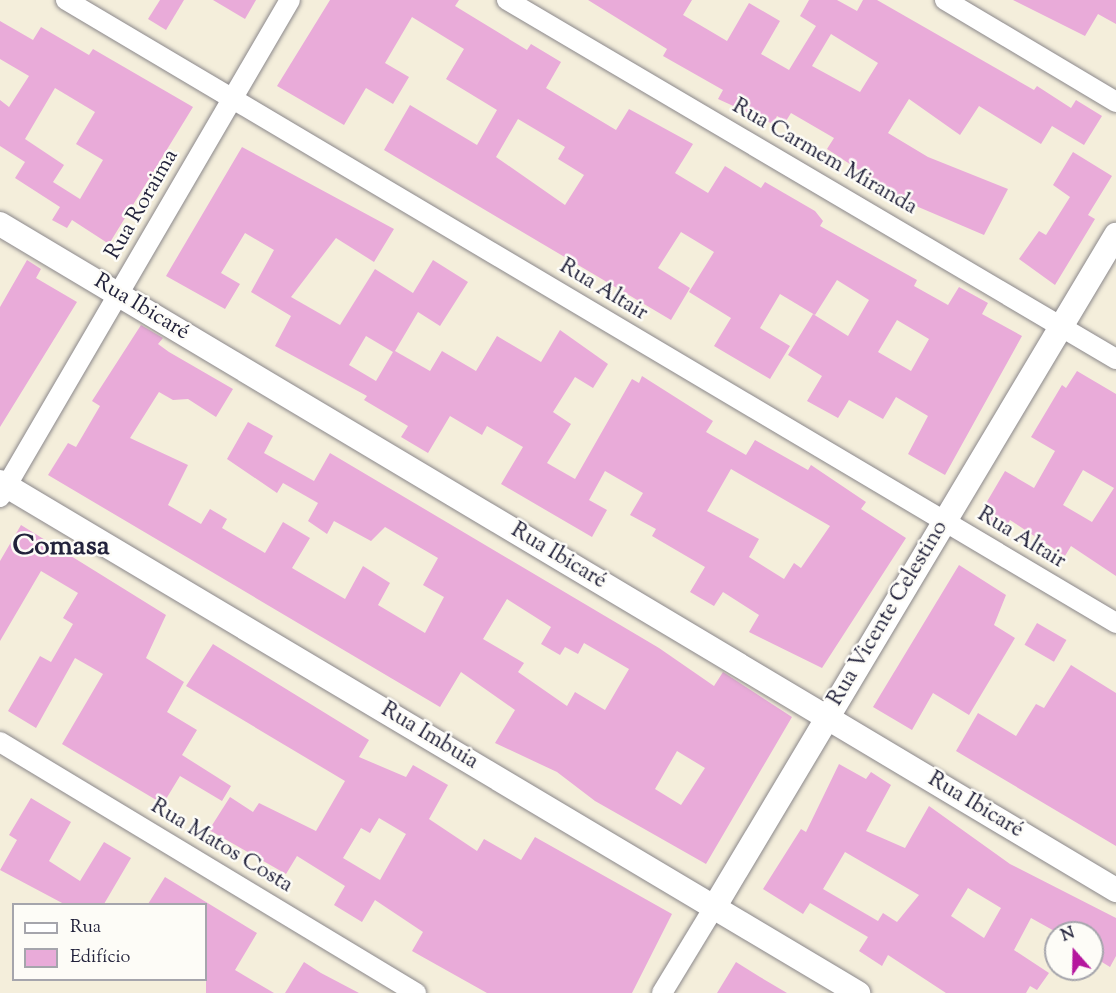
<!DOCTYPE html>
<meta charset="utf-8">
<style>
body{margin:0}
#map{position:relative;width:1116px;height:993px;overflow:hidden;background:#f4eedb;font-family:"Sorts Mill Goudy",serif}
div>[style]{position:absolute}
.building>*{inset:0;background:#e9abd9;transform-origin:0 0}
.roads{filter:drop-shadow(0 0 2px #8b888b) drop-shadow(0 0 2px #8b888b)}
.minor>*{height:20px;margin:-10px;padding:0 10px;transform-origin:10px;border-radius:10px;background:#fff}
.tertiary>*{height:24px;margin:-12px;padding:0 12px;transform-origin:12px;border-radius:12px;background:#fff}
span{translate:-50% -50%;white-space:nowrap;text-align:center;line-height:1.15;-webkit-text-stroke:5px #fdfcf7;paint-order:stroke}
.street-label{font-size:22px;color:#22223b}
.district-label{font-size:28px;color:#22223b;font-weight:700}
.legend{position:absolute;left:12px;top:903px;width:195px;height:78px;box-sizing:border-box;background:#fdfcf7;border:2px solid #a5a5ac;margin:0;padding:8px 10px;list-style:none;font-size:18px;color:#22223b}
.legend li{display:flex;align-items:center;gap:12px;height:30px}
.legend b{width:30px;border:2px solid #a5a5ac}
.north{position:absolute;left:1044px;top:921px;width:60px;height:60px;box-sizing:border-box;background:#fdfcf7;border:2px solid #a5a5ac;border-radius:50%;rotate:340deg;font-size:16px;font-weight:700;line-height:24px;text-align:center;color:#22223b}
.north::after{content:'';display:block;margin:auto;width:21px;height:27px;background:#b5179e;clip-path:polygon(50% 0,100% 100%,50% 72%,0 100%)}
</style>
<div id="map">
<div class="building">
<i style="clip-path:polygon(160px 0,184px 0,166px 30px,148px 19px)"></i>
<i style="clip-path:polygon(213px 0,256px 0,245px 19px)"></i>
<i style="clip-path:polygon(evenodd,330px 0,459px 0,455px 6px,527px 50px,531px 44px,561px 62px,546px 88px,616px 130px,629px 109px,693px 144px,675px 173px,708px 193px,725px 166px,761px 188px,765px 182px,815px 211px,823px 221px,820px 226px,917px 280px,914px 286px,948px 305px,959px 287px,988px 303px,982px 314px,1022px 336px,945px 475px,908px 454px,928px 416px,896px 397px,883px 419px,849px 400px,838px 418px,807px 401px,822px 376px,788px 355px,813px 314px,848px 336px,869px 300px,837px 280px,815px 315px,780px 294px,760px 328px,790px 346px,770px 379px,714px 346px,731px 318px,689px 292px,714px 252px,681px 232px,658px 268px,690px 288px,671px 320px,384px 150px,410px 105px,477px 145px,497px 110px,446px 79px,464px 49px,412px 17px,385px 63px,409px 77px,393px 104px,366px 88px,344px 125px,277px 86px,330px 0,518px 119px,565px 147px,558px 159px,584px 175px,565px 205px,496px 157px,518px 119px,330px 0,897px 320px,929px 339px,911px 371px,878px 352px,897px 320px)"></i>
<i style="clip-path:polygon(evenodd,588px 0,692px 0,683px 15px,727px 41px,749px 3px,780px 21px,761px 54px,789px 70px,816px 26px,800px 16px,809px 0,837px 0,857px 11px,863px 0,877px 0,1034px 90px,1037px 86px,1071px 108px,1076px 100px,1102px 116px,1084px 145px,1052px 126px,1041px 144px,979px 106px,960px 135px,909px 99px,888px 133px,928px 157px,1008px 189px,984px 235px,909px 203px,827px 149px,834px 138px,791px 113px,786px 121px,777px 116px,773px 124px,718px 99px,723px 90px,663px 56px,667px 49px,588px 0,831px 34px,878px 63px,860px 92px,812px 66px,831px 34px)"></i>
<i style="clip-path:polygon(1013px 0,1116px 0,1116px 24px,1098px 14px,1085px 36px)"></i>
<i style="clip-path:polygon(evenodd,0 21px,33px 40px,41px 27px,89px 55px,93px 49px,193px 107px,109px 244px,72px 220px,67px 228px,52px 220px,60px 207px,15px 178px,25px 162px,0 146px,0 100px,9px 107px,29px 76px,0 59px,0 21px,55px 88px,95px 112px,76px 144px,103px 160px,80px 199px,53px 182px,64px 165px,25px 139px,55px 88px)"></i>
<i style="clip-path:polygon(evenodd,242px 147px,394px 229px,374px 262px,336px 238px,291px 297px,340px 325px,375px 269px,413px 293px,433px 260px,468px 282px,440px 326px,418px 312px,395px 351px,430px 371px,442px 351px,476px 371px,497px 336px,541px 362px,560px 330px,608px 364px,593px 388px,575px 377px,553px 412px,571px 424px,547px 463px,575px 479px,632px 379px,639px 383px,642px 376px,713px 421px,706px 432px,746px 455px,755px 440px,808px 470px,811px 465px,866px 502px,861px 509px,906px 538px,822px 668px,749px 632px,759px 615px,723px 592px,714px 606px,690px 592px,705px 567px,652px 536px,656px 529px,630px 515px,643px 493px,605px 471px,589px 500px,607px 510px,592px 537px,501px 484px,523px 447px,487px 426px,482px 435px,450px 416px,428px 453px,401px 437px,408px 426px,364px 400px,367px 396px,275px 346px,291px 316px,251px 292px,274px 250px,245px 233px,221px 273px,240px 284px,225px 309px,166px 276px,242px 147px,366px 336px,393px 352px,376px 381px,349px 365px,366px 336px,242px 147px,731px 469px,830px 526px,801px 568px,794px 563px,784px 579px,749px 557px,759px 539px,707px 511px,731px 469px)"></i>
<i style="clip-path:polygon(1073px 152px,1112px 176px,1088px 215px,1095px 219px,1055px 285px,1019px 259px,1039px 231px,1046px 235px,1070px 197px,1053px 185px)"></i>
<i style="clip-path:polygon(27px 260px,41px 269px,36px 278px,77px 302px,0 427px,0 307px)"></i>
<i style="clip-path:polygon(evenodd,141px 325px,163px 338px,158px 344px,169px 352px,233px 389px,216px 417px,188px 399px,173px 400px,159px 392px,130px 438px,188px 465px,168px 505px,201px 524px,210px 509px,227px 519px,222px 528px,265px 553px,283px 522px,310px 538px,292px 568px,345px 599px,363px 566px,390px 583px,378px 605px,425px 633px,444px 597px,423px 585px,438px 558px,385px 527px,371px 541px,334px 521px,327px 534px,308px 521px,318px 503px,283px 483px,277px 493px,227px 459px,248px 422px,273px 436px,264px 453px,314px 481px,330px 453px,659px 648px,714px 686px,723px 672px,792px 717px,706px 864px,595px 801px,557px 772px,495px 743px,515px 710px,461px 672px,440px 707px,48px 475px,68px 443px,76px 447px,100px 406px,92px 401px,141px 325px,507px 599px,551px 627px,541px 644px,560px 655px,565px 647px,578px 654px,584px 643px,629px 669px,605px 710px,575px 692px,567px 706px,518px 672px,524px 663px,483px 639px,507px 599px,141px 325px,677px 751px,705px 768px,681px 805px,655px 789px,677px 751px)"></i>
<i style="clip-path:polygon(evenodd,1077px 371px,1116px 394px,1116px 576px,1071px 546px,1065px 556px,1010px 520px,1005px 530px,985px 518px,991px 509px,985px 505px,1005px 471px,1034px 488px,1055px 451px,1031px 437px,1062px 385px,1066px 388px,1077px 371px,1083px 470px,1114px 488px,1092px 522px,1063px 505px,1083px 470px)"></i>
<i style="clip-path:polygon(21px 525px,166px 615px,146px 658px,184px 682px,167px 712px,197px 730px,182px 755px,231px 786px,222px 801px,180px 776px,163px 804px,62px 744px,103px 674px,75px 658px,36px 728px,8px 711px,40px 656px,51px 662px,73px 624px,63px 618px,78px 593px,41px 571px,0 641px,0 561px)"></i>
<i style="clip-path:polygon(959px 565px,1006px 595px,994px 625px,1015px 638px,969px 715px,933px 693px,912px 730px,873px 707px)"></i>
<i style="left:1037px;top:623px;width:34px;height:25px;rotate:30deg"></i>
<i style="clip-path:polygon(evenodd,213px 644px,369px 740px,359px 757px,406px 777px,413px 765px,448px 785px,429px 819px,477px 851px,484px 839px,521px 860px,535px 837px,672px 914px,632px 993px,487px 993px,412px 951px,423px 932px,375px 900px,362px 922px,334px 905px,345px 886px,297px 856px,286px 874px,209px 830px,230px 797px,253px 812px,259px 803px,316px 831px,345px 781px,186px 686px,213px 644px,379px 818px,406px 834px,380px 880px,343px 858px,361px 828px,370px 833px,379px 818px)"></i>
<i style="clip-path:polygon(1071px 665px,1116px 693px,1116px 846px,956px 751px,978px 713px,1016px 736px,1036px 704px,1044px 708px)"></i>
<i style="clip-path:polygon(evenodd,839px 764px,866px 779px,871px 772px,891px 785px,866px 831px,905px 848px,929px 806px,1010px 864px,1116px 918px,1116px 956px,1110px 967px,1092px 956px,1092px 933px,1058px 933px,1031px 918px,1014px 950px,1049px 973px,1037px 990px,1030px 986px,1026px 993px,946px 993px,888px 955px,882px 966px,859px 951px,868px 937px,810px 903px,803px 914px,763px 889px,801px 829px,806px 832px,839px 764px,845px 852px,919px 895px,897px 922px,883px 913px,878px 921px,823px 889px,845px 852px,839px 764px,968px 888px,1001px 908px,984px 938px,951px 916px,968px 888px)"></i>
<i style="clip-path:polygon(31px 798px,71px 822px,49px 861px,80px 881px,104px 842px,131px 858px,104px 904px,64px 904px,0 870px,17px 840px,9px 835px)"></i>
<i style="clip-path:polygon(165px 877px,257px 933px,235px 970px,274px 993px,206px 993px,206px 904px,148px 904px)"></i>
<i style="clip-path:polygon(304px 962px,321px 973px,359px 993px,285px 993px)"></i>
<i style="clip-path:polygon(736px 962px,760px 977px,787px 993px,717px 993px)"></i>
</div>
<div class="roads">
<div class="minor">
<i style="left:66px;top:0;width:1221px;rotate:30.68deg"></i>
<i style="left:507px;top:0;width:707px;rotate:30.52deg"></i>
<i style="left:945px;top:0;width:199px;rotate:30.8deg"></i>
<i style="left:0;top:497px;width:575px;rotate:-59.74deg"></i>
<i style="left:0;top:742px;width:486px;rotate:31.1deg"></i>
<i style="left:662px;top:993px;width:102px;rotate:-58.7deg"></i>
</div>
<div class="tertiary">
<i style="left:0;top:224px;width:1300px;rotate:30.83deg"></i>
<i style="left:0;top:482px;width:999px;rotate:30.78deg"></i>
<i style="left:715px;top:906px;width:782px;rotate:-59.14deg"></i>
</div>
</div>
<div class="street-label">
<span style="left:824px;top:158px;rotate:30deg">Rua Carmem Miranda</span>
<span style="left:143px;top:205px;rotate:-60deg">Rua Roraima</span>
<span style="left:603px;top:291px;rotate:31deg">Rua Altair</span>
<span style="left:141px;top:308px;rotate:31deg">Rua Ibicaré</span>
<span style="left:1021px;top:539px;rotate:31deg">Rua Altair</span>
<span style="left:558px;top:557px;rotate:31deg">Rua Ibicaré</span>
<span style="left:889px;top:614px;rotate:-59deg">Rua Vicente Celestino</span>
<span style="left:429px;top:737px;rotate:31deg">Rua Imbuia</span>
<span style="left:975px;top:806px;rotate:31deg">Rua Ibicaré</span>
<span style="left:221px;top:847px;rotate:31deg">Rua Matos Costa</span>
</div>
<div class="district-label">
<span style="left:61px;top:547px">Comasa</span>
</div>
<ul class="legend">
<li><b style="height:8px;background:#fff"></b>Rua</li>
<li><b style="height:16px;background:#e9abd9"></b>Edifício</li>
</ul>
<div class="north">N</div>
</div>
